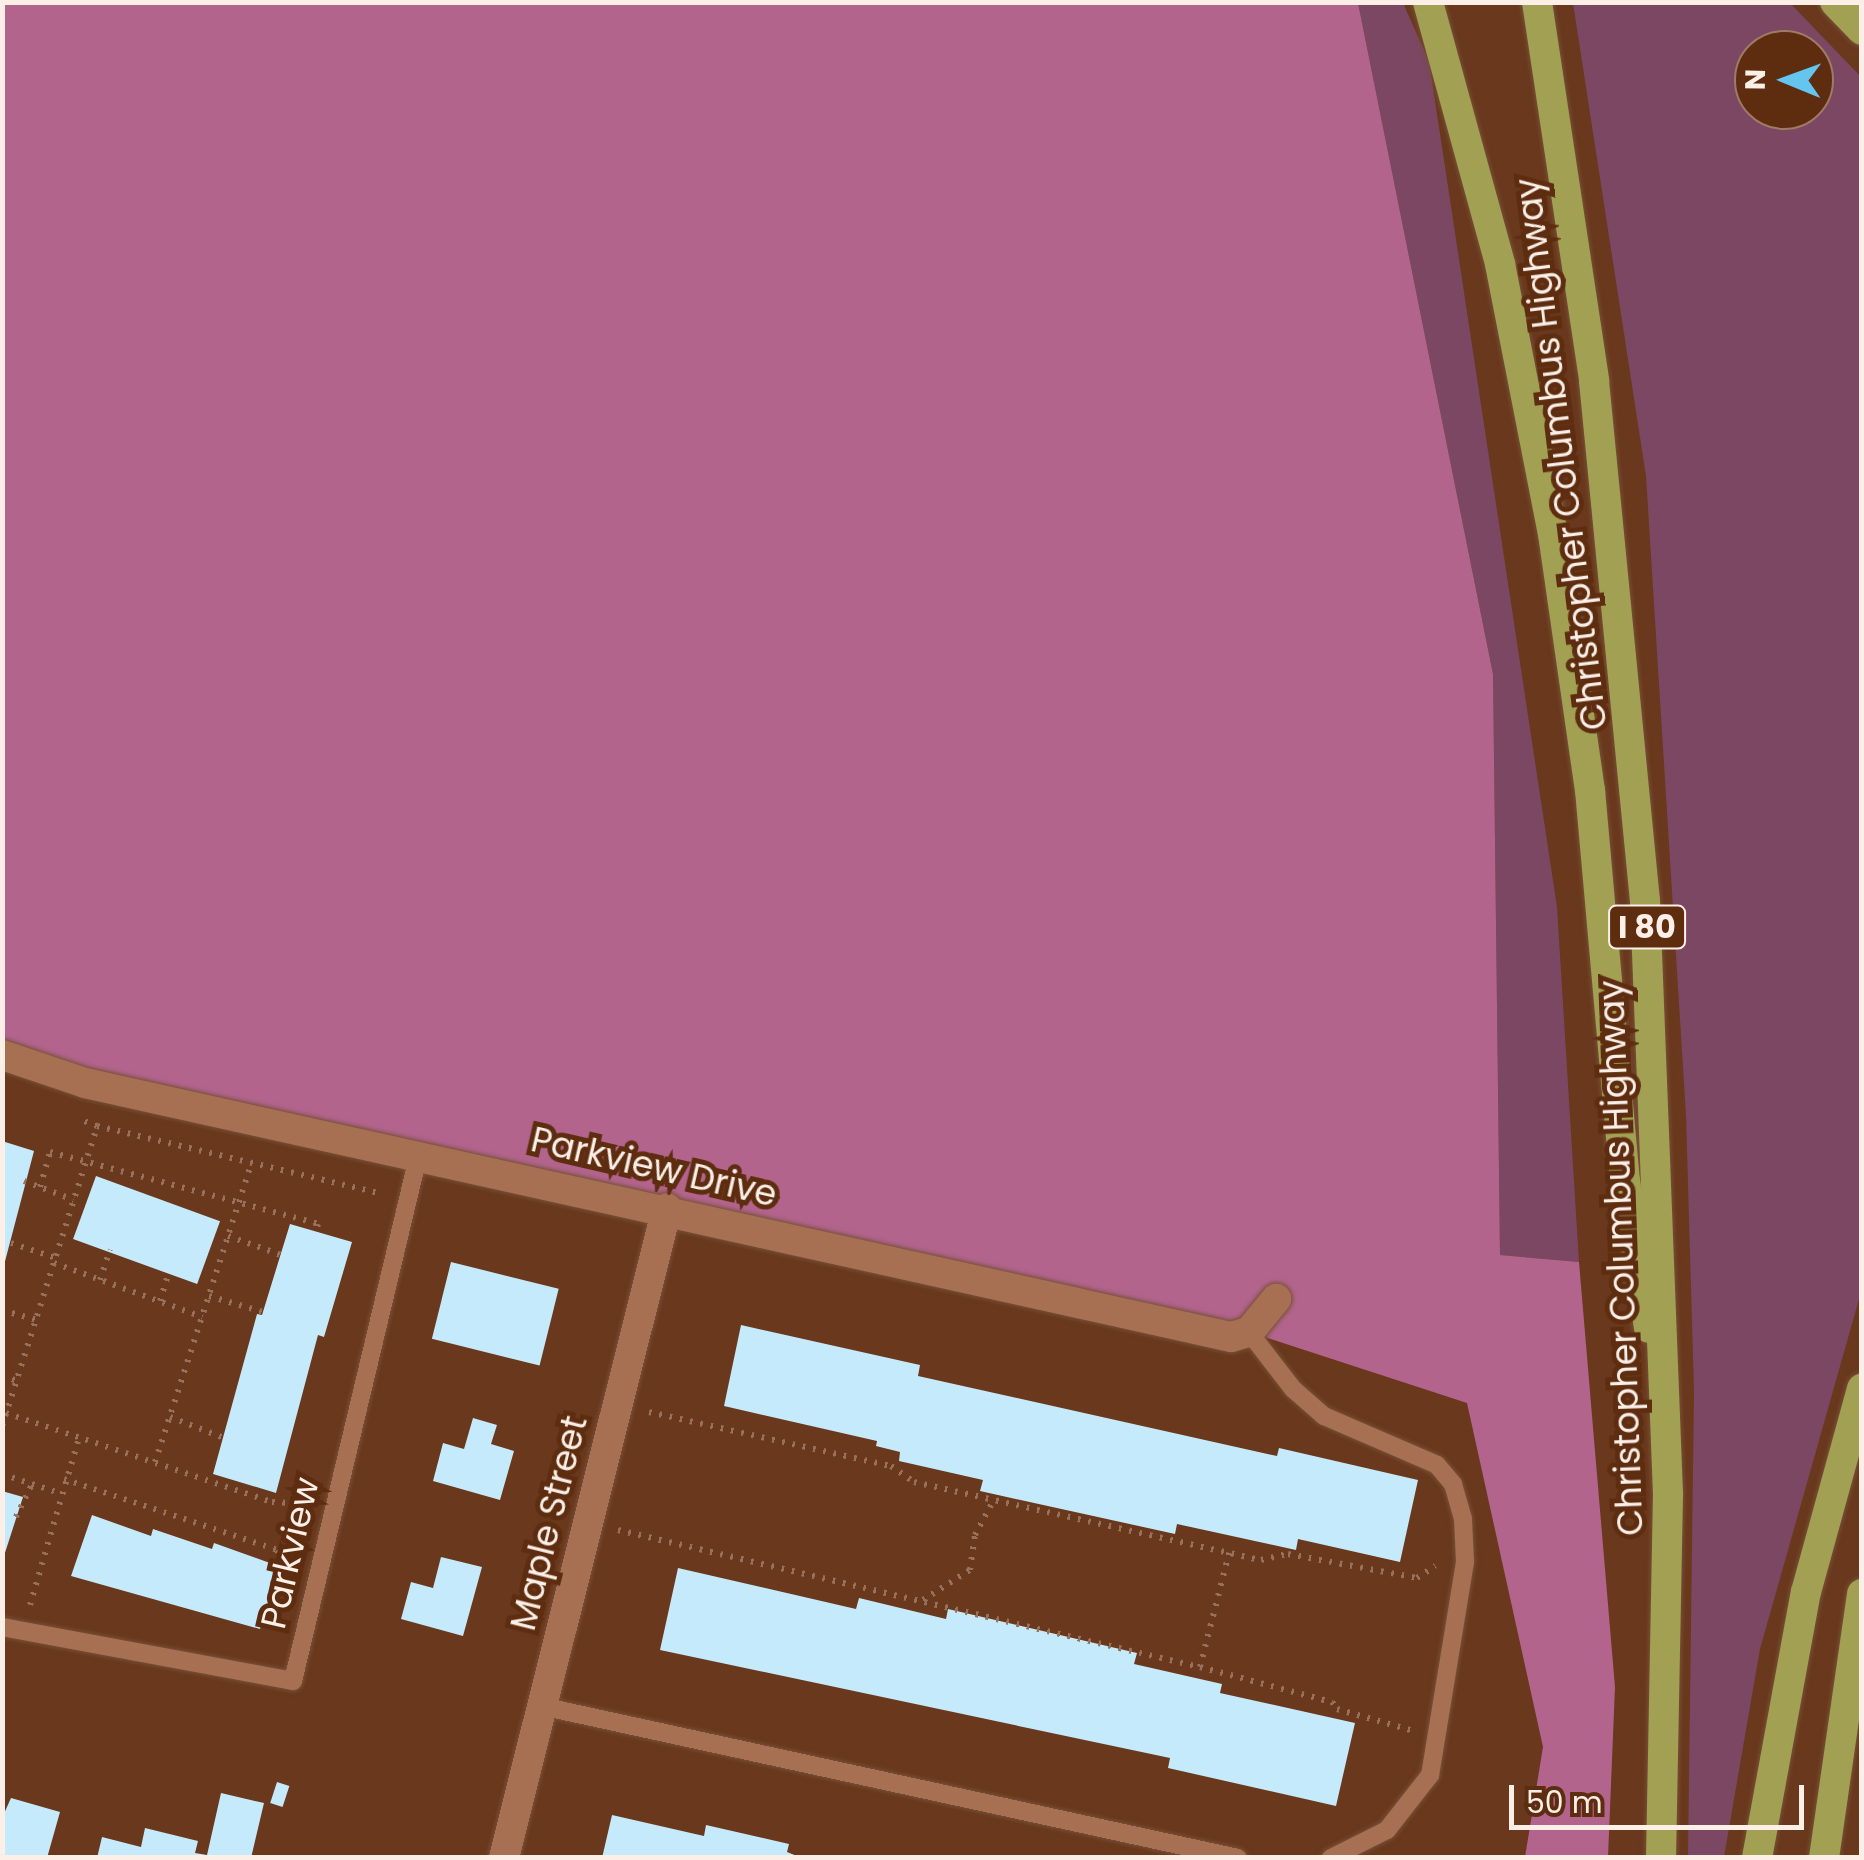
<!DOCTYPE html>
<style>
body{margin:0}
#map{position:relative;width:1864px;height:1860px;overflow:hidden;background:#6a381c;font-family:Poppins,sans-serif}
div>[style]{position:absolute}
.green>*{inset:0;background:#7c4762}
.forest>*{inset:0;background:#b3648d}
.building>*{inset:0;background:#c5eafc;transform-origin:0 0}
.path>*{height:6px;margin-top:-3px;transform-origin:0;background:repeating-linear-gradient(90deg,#97715c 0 2.5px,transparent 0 10.5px)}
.roads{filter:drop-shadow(0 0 2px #765038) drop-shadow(0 0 2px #765038)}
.lane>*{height:18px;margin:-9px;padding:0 9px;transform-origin:9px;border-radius:9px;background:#a77053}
.street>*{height:30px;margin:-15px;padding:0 15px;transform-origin:15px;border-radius:15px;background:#a77053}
.highway>*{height:30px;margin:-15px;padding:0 15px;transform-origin:15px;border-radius:15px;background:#a2a153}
span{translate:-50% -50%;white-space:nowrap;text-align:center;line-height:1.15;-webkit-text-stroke:10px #5e2d10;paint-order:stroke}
.shield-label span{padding:2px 8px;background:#5e2d10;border:2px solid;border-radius:8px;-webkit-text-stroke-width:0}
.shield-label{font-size:32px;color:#fbefe8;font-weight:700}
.street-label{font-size:35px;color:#fbefe8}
.frame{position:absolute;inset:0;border:5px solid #fbefe8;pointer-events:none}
.north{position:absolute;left:1734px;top:30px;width:100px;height:100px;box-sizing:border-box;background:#5e2d10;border:2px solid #9d7b66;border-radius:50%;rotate:271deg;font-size:28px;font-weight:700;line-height:40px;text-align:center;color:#fbefe8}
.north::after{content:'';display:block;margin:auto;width:35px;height:45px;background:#64c5ee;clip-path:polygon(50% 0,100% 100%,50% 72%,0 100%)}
.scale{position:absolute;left:1509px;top:1785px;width:295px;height:45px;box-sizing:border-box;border:5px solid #fbefe8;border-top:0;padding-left:12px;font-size:30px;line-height:35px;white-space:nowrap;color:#fbefe8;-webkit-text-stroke:8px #5e2d10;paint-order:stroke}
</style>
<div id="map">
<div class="green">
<i style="clip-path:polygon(1358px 3px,1403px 3px,1429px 61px,1557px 907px,1579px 1262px,1500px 1255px,1493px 674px)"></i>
<i style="clip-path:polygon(evenodd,1573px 3px,1790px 3px,1861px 77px,1861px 1292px,1760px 1649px,1724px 1857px,1688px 1857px,1694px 1392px,1686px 1115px,1646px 476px,1573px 3px,1754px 50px,1814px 50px,1814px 110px,1754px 110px,1754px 50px)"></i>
</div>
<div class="forest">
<i style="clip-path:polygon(3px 3px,1358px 3px,1493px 674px,1500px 1255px,1579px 1262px,1615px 1687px,1608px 1857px,1525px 1857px,1543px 1747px,1467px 1403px,1249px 1332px,3px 1055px)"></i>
</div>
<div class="building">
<i style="clip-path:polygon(2px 1141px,34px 1151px,3px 1269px,2px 1269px)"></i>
<i style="left:96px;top:1176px;width:132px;height:67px;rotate:20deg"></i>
<i style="clip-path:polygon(290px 1224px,352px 1242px,324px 1337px,318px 1335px,276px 1493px,213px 1474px,257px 1314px,262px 1315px)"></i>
<i style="left:451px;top:1262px;width:111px;height:79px;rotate:14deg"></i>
<i style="clip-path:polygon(741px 1325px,920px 1365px,918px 1376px,1277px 1456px,1279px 1448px,1418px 1480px,1400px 1562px,1298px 1539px,1296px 1550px,1177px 1524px,1175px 1534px,980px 1491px,983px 1480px,899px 1461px,900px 1452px,876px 1446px,877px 1441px,724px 1406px)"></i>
<i style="clip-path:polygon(473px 1418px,497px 1425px,491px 1444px,514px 1451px,500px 1500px,433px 1481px,443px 1443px,464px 1449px)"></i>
<i style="clip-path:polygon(2px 1491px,23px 1497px,3px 1559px,2px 1559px)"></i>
<i style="clip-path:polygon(92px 1515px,151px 1536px,153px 1529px,212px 1549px,214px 1543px,281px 1567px,260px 1629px,71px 1576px)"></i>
<i style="clip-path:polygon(441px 1557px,482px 1567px,463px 1636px,401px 1619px,411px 1582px,433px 1588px)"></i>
<i style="clip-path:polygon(678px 1568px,856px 1609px,859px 1598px,946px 1619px,948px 1609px,1137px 1653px,1134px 1664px,1222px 1684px,1220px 1693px,1355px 1723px,1336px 1806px,1168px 1768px,1170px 1758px,660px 1650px)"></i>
<i style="left:277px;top:1782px;width:13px;height:22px;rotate:18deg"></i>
<i style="clip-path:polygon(221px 1793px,264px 1803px,251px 1858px,97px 1858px,102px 1837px,141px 1847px,145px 1828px,198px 1841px,195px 1853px,207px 1855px)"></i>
<i style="clip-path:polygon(11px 1798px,60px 1812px,47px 1858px,2px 1858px,2px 1818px)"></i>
<i style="clip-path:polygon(612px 1815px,704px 1836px,706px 1825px,789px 1844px,787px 1852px,802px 1858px,602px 1858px)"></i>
</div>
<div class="path">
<i style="left:97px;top:1126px;width:293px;rotate:13.4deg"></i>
<i style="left:24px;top:1181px;width:53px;rotate:20.8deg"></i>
<i style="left:40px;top:1187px;width:36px;rotate:-74deg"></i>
<i style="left:50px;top:1152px;width:278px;rotate:15deg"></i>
<i style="left:318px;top:1224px;width:8px;rotate:104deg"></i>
<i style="left:228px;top:1236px;width:56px;rotate:19.7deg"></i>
<i style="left:11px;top:1243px;width:47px;rotate:18.4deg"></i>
<i style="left:54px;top:1263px;width:158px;rotate:20deg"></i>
<i style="left:100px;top:1280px;width:32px;rotate:-72deg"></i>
<i style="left:209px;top:1296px;width:56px;rotate:16.5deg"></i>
<i style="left:160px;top:1301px;width:30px;rotate:-73deg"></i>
<i style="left:2px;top:1310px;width:35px;rotate:16deg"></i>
<i style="left:2px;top:1376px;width:16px;rotate:18deg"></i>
<i style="left:649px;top:1412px;width:248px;rotate:12.6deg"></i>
<i style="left:891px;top:1466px;width:28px;rotate:35deg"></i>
<i style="left:914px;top:1482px;width:356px;rotate:12.7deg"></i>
<i style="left:1261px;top:1560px;width:28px;rotate:-13deg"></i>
<i style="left:1288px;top:1554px;width:131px;rotate:10.5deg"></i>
<i style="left:1417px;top:1578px;width:22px;rotate:-34deg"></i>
<i style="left:6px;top:1413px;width:280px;rotate:18.5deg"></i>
<i style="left:272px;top:1502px;width:36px;rotate:3deg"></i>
<i style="left:170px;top:1417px;width:58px;rotate:21.3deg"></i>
<i style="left:2px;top:1426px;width:315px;rotate:-72.4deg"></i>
<i style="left:97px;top:1126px;width:14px;rotate:-159deg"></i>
<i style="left:155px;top:1462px;width:313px;rotate:-72.1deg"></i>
<i style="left:2px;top:1474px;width:60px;rotate:18.4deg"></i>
<i style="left:64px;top:1479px;width:225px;rotate:18.4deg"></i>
<i style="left:277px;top:1550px;width:18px;rotate:63deg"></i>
<i style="left:285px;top:1566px;width:20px;rotate:117deg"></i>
<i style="left:16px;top:1517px;width:37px;rotate:-64deg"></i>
<i style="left:618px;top:1530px;width:598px;rotate:13.25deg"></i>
<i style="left:1200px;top:1667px;width:137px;rotate:14.9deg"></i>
<i style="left:1332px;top:1702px;width:9px;rotate:54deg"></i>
<i style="left:1337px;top:1709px;width:79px;rotate:16.1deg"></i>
<i style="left:923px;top:1600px;width:56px;rotate:-32.6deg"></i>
<i style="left:970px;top:1570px;width:35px;rotate:-82deg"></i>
<i style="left:975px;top:1535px;width:40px;rotate:-62deg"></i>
<i style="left:30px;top:1605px;width:175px;rotate:-73.7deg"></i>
<i style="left:1200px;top:1667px;width:118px;rotate:-75.7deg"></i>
</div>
<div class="roads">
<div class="lane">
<i style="left:1249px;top:1332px;width:72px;rotate:52.3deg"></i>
<i style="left:1293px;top:1389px;width:41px;rotate:41.1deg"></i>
<i style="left:1324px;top:1416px;width:123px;rotate:23.4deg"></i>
<i style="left:1437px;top:1465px;width:25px;rotate:50deg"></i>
<i style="left:1453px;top:1484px;width:36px;rotate:74deg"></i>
<i style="left:1463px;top:1519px;width:43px;rotate:87.3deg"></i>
<i style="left:1465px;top:1562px;width:216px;rotate:99.3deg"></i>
<i style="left:1430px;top:1775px;width:70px;rotate:128deg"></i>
<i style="left:1387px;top:1830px;width:63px;rotate:153.4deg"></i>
<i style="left:2px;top:1627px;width:296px;rotate:10.5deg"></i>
<i style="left:293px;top:1681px;width:543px;rotate:-76.58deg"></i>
<i style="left:541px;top:1706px;width:713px;rotate:12.3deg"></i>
</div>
<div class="street">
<i style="left:2px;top:1055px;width:88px;rotate:18.6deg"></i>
<i style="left:85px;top:1083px;width:1174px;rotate:12.5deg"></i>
<i style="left:1231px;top:1337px;width:19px;rotate:-16deg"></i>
<i style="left:1249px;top:1332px;width:43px;rotate:-50.7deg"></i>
<i style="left:504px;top:1858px;width:670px;rotate:-75.92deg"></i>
</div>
<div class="highway">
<i style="left:1428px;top:2px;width:272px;rotate:74.6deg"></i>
<i style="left:1500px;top:264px;width:275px;rotate:78.9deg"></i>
<i style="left:1553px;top:534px;width:259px;rotate:81.8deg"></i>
<i style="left:1590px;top:790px;width:393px;rotate:84.9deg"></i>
<i style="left:1625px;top:1181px;width:149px;rotate:80.7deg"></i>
<i style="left:1537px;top:2px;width:383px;rotate:81.4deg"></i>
<i style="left:1594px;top:381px;width:522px;rotate:84.4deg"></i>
<i style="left:1645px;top:901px;width:593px;rotate:87.78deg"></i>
<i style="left:1668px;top:1494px;width:364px;rotate:91.1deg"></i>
<i style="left:1835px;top:2px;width:39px;rotate:46deg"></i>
<i style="left:1757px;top:1858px;width:270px;rotate:-79.6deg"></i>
<i style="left:1806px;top:1592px;width:211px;rotate:-74.6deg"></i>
<i style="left:1824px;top:1858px;width:267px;rotate:-81.8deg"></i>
</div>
</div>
<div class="shield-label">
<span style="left:1647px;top:927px">I 80</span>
</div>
<div class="street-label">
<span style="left:1561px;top:454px;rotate:-97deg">Christopher Columbus Highway</span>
<span style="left:654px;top:1167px;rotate:13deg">Parkview Drive</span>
<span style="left:1621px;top:1258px;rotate:-92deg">Christopher Columbus Highway</span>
<span style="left:549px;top:1523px;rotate:-76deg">Maple Street</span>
<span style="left:290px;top:1553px;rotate:-77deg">Parkview</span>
</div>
<div class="frame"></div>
<div class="north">N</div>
<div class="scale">50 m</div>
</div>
